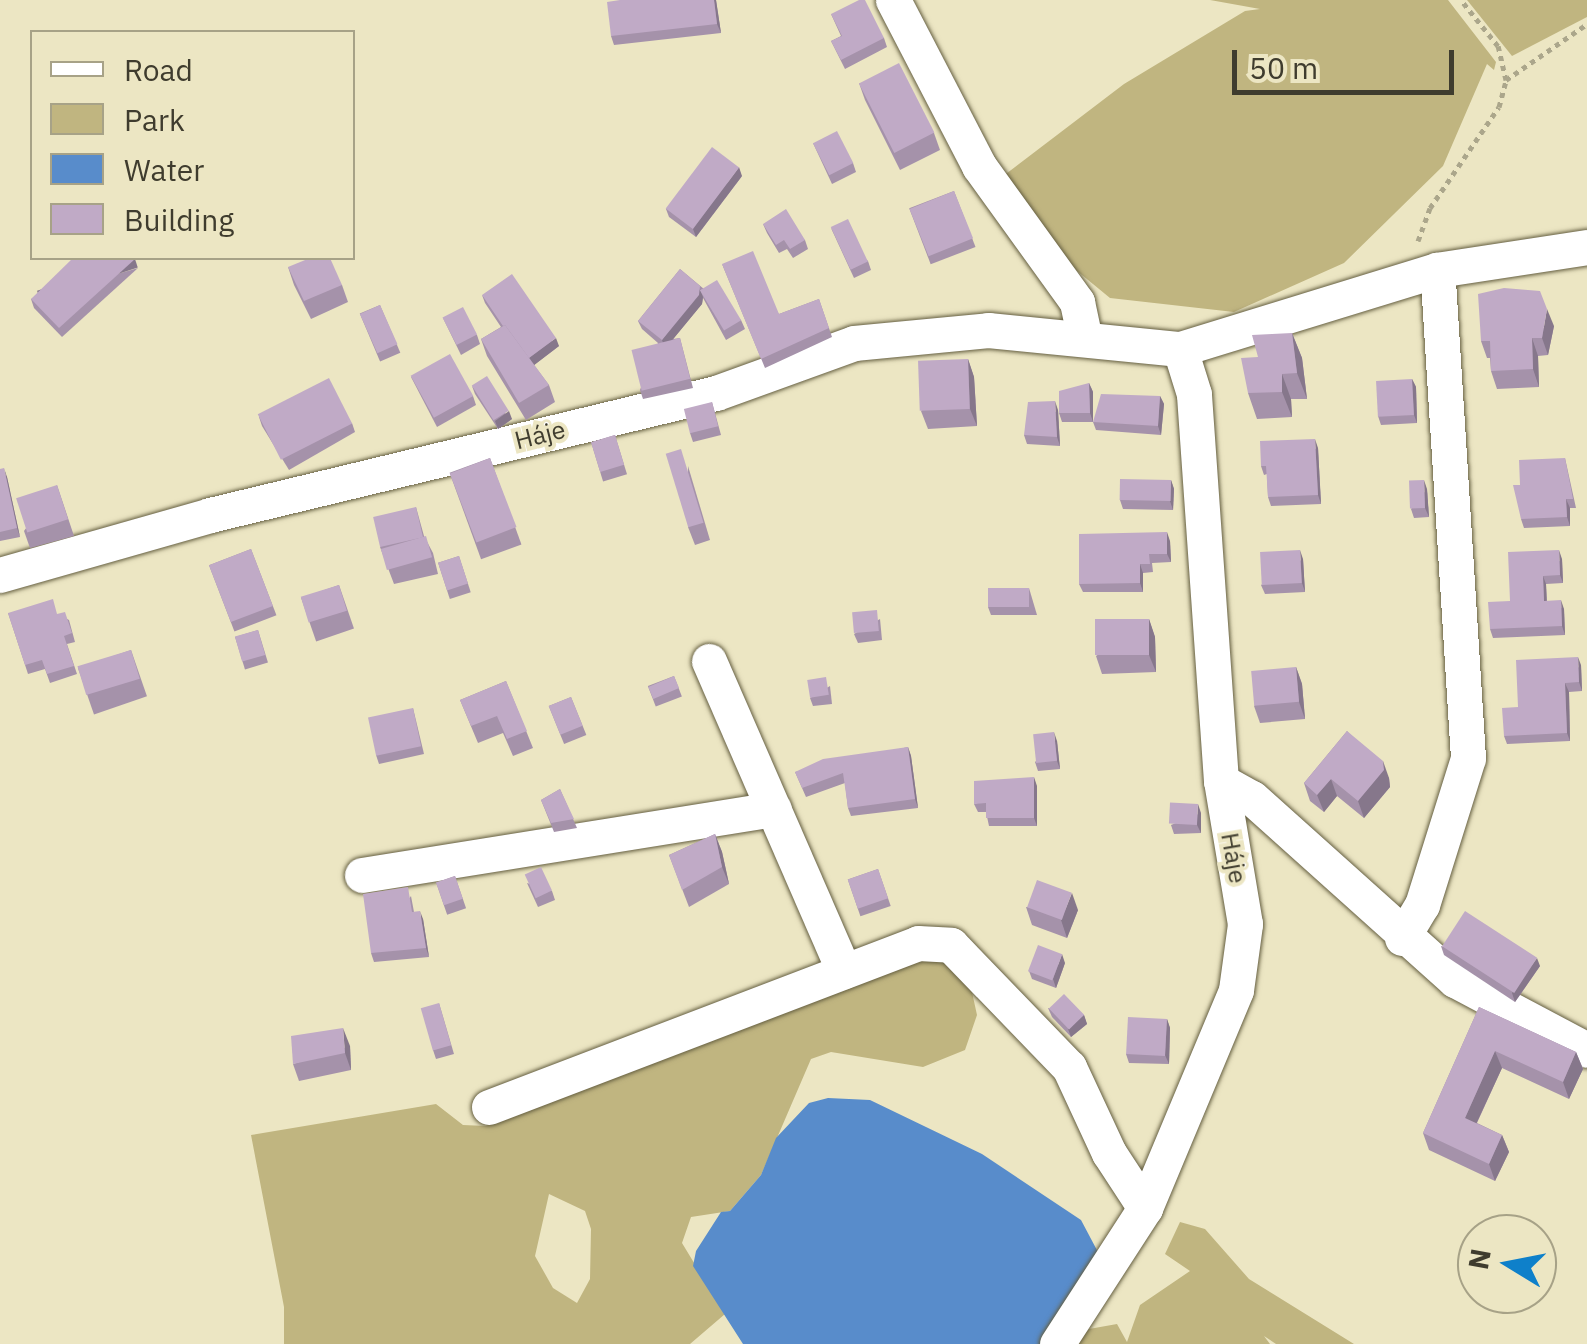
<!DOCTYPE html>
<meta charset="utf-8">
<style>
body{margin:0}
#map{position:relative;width:1587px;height:1344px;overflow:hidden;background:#ece6c3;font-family:"IBM Plex Sans",sans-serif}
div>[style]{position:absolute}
.green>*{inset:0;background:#c0b580}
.water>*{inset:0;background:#588ccb}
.path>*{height:5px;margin-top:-2.5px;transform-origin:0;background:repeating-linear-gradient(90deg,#aba68b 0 5px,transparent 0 10px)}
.roads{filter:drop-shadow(0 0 2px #655f41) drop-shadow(0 0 2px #655f41)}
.minor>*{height:35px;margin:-17.5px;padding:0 17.5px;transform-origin:17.5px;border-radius:17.5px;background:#fff}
.wall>*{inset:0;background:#a592aa;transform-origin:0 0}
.shaded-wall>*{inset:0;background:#86778b;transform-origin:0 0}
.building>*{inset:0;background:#c0aac6;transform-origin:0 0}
span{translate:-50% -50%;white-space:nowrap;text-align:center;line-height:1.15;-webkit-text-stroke:8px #ece6c3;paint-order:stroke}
.street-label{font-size:25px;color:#3f3c2e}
.legend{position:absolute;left:30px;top:30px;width:325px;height:230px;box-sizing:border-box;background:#ece6c3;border:2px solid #a7a287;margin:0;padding:12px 18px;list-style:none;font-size:30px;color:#3f3c2e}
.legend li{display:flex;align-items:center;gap:20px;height:50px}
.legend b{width:50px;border:2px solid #a7a287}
.north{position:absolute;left:1457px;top:1214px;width:100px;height:100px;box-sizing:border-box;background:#ece6c3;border:2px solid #a7a287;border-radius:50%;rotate:280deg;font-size:28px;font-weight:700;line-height:40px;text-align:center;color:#3f3c2e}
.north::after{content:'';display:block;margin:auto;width:35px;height:45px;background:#0e80ca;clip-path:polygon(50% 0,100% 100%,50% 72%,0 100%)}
.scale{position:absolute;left:1232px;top:50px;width:222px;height:45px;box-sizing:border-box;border:5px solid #3f3c2e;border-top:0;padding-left:12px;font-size:30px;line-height:35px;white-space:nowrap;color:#3f3c2e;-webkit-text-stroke:8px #ece6c3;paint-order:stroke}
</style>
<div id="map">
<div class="green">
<i style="clip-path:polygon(1210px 0,1448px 0,1496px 62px,1494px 70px,1487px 64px,1443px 166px,1344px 263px,1234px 312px,1110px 298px,1054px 252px,994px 183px,1124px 84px,1245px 11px,1260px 9px)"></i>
<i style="clip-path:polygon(1467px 0,1587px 0,1587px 17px,1512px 56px)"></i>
<i style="clip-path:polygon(evenodd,929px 957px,953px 965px,970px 983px,977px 1015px,965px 1050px,923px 1067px,831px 1052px,811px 1059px,761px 1175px,730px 1211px,691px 1217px,682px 1243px,725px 1314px,690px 1344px,284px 1344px,284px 1307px,251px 1135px,436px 1104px,463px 1125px,486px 1126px,597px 1071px,929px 957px,549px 1194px,585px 1211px,591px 1229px,590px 1279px,577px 1303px,553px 1288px,535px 1256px,549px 1194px)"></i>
<i style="clip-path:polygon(1180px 1222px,1205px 1229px,1249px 1279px,1354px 1344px,1276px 1344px,1264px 1336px,1270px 1344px,1076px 1344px,1089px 1329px,1117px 1324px,1127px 1342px,1140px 1305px,1190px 1271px,1165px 1254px)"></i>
</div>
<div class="water">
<i style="clip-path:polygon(828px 1098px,870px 1100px,982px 1154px,1081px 1220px,1099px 1254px,1044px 1344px,743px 1344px,693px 1266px,696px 1251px,721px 1212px,730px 1211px,761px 1175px,776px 1138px,809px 1103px)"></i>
</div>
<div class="path">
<i style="left:1506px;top:80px;width:98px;rotate:-34.7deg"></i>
<i style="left:1418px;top:241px;width:35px;rotate:-70deg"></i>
<i style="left:1430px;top:208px;width:122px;rotate:-55.7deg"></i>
<i style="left:1499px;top:107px;width:28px;rotate:-75deg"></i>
<i style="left:1506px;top:80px;width:35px;rotate:-103deg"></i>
<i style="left:1498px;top:46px;width:59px;rotate:-128.8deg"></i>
</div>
<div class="roads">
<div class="minor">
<i style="left:893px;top:0;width:187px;rotate:62.6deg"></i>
<i style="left:979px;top:166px;width:168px;rotate:54.2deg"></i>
<i style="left:1077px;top:302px;width:34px;rotate:78deg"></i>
<i style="left:0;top:575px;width:218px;rotate:-15.9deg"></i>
<i style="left:210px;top:515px;width:520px;rotate:-13.56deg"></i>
<i style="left:716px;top:393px;width:147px;rotate:-19.9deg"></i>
<i style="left:854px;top:343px;width:135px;rotate:-5.5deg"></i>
<i style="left:988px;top:330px;width:193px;rotate:5.7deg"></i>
<i style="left:1180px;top:349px;width:269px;rotate:-17.1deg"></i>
<i style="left:1437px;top:270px;width:152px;rotate:-8.7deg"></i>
<i style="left:709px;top:661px;width:338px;rotate:66.5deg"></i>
<i style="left:1221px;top:781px;width:35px;rotate:29deg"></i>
<i style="left:1252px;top:798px;width:273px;rotate:41.9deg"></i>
<i style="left:1455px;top:980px;width:149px;rotate:27.9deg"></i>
<i style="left:362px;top:875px;width:417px;rotate:-9.1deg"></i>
<i style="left:1402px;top:938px;width:39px;rotate:-59deg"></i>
<i style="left:1422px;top:905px;width:154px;rotate:-72.6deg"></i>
<i style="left:1468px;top:758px;width:489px;rotate:-93.6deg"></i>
<i style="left:489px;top:1107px;width:459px;rotate:-20.9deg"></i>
<i style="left:918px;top:943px;width:33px;rotate:3deg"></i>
<i style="left:951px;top:945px;width:170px;rotate:46deg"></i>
<i style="left:1069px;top:1067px;width:95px;rotate:65.1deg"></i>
<i style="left:1109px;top:1153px;width:66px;rotate:56.8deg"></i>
<i style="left:1057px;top:1344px;width:162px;rotate:-57.1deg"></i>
<i style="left:1145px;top:1208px;width:236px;rotate:-67.3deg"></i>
<i style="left:1236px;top:990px;width:67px;rotate:-82.2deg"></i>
<i style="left:1245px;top:924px;width:145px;rotate:-99.5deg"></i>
<i style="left:1221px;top:781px;width:388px;rotate:-94deg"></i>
<i style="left:1194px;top:394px;width:47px;rotate:-107.3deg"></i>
</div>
</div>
<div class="wall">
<i style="clip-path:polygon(620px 0,716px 0,721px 33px,614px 45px,611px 36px)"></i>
<i style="clip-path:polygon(831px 14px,884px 38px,887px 47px,845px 69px,831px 41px,841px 36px)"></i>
<i style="clip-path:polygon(859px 83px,934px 133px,940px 150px,900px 170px,865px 100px)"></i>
<i style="clip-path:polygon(813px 143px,853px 163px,856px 172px,832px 184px)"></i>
<i style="clip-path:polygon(742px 176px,696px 237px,669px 217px,666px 209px)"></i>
<i style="left:954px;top:191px;width:60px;height:48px;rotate:69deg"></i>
<i style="clip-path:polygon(763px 224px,805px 240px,808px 249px,793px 258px,787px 249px,779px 253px,767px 233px)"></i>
<i style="clip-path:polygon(831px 228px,868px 261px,871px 270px,854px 278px)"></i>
<i style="clip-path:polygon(722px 264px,779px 314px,819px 299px,832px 337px,765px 368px)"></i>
<i style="clip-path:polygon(288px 267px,342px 285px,348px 302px,311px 319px,294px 285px)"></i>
<i style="clip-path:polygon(138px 268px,62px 337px,34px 308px,31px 299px)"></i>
<i style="clip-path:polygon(680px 269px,741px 320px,745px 329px,726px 340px,703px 298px,702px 304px,673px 339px,680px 338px,693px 388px,643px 399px,640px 390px,658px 343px,642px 329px,638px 321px)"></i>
<i style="clip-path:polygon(482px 295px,559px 346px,534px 365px,549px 385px,555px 402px,526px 420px,487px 356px,481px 339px,501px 327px,485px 303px)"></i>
<i style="left:380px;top:305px;width:52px;height:22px;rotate:67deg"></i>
<i style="clip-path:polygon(443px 318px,477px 335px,480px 344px,461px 355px)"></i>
<i style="clip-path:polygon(1554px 326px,1548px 355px,1538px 356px,1539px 387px,1497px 389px,1491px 371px,1490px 358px,1487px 358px,1481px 341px)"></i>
<i style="clip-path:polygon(1292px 333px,1302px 358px,1307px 399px,1291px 399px,1292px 417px,1257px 419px,1248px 393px,1258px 357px)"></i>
<i style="clip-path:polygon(968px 359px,974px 377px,977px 426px,928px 429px,921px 411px)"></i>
<i style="clip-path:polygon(411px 377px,473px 396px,476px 405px,437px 427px)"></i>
<i style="clip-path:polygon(1412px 379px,1416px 387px,1417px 423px,1381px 425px,1378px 416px)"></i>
<i style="clip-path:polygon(1089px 383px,1093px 392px,1093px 422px,1062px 422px,1059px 413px)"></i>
<i style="clip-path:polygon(472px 386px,512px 419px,498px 429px,475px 394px)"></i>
<i style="clip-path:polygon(1160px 396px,1164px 404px,1161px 435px,1096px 430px,1093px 422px)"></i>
<i style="clip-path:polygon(712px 402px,721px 435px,693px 442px,690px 433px)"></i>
<i style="clip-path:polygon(1058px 410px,1060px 446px,1027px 444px,1024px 435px)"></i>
<i style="clip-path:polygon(259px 417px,352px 423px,355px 432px,289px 470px,262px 426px)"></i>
<i style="left:615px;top:435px;width:41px;height:25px;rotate:73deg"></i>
<i style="clip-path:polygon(1318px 448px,1321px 504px,1271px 506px,1268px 497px,1267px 474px,1264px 475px,1261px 466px)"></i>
<i style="left:490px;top:458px;width:92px;height:43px;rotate:70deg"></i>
<i style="clip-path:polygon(1565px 458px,1576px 508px,1570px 508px,1570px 526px,1524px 528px,1521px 519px,1520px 485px)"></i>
<i style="clip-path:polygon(688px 466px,710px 540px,695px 545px,688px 527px)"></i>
<i style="clip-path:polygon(0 469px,7px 477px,20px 537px,0 541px)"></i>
<i style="clip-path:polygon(1171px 480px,1174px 489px,1173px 510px,1123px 509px,1120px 500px)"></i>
<i style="clip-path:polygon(57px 485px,74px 536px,30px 548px,24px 531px)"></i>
<i style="clip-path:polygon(1427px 489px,1429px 517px,1414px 518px,1411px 509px)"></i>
<i style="clip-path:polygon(416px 507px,424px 536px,433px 553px,438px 574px,394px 584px,380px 547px)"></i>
<i style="clip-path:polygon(1170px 541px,1171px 562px,1152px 563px,1153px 572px,1143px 573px,1143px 592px,1083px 592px,1079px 584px)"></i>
<i style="left:251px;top:549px;width:71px;height:45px;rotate:69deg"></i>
<i style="left:459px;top:556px;width:38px;height:22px;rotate:72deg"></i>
<i style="clip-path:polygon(1303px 559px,1305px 592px,1265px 594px,1261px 585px)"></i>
<i style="clip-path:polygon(1562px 559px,1563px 583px,1546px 584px,1547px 601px,1564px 609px,1565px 635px,1493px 638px,1490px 629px,1510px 601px)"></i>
<i style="left:339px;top:585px;width:46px;height:40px;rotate:71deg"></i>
<i style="clip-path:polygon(1029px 588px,1037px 615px,991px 615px,988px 607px)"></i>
<i style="clip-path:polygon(8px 613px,58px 614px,69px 620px,75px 642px,67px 644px,77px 674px,50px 683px,45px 669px,28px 674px)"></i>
<i style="clip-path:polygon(880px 619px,882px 640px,858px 643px,854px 634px)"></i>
<i style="clip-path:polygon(1149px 619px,1155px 637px,1156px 672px,1102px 674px,1096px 656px)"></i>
<i style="left:258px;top:630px;width:34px;height:24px;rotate:73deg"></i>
<i style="left:131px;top:650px;width:49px;height:56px;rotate:71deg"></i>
<i style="clip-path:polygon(1581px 665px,1582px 691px,1569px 692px,1570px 741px,1507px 744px,1504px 736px)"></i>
<i style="clip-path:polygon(1296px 667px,1302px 684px,1305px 719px,1260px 723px,1254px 706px)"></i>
<i style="left:674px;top:676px;width:22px;height:28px;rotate:69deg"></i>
<i style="clip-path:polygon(506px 681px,533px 748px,513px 756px,503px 733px,478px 743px,460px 700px)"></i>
<i style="clip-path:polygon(830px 686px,832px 704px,813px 706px,810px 698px)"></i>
<i style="left:571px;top:697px;width:41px;height:24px;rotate:68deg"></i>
<i style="clip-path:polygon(413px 708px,424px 754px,379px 764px,376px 755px)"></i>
<i style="clip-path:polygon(1347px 731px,1389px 778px,1390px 787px,1364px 818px,1337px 796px,1324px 812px,1310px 801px,1304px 783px)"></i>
<i style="clip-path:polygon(1057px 741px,1060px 769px,1038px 771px,1035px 762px)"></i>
<i style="clip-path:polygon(908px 747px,911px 756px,918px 808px,851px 816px,848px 808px,845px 783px,806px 797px,795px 772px)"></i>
<i style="clip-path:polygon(1037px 786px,1037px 826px,989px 826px,986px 812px,978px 812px,974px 804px)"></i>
<i style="clip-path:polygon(560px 789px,577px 828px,554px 832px,541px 800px)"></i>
<i style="clip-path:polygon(1201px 813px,1201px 833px,1174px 834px,1171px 825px)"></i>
<i style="clip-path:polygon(715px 834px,722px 852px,729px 884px,689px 907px,669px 855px)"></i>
<i style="left:878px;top:869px;width:39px;height:32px;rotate:71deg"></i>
<i style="left:455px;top:876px;width:34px;height:20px;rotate:71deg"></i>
<i style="clip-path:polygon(527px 883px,552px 891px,555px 900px,538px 907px)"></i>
<i style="clip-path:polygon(411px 896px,414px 912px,423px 919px,429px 957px,374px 962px,371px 953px)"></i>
<i style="clip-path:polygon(1026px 907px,1078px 910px,1067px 938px,1032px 925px)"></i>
<i style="clip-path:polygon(1441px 946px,1540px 966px,1515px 1002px,1444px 955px)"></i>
<i style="clip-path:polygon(1065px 963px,1056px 988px,1032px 979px,1029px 971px)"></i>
<i style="clip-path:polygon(439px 1003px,454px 1054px,436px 1059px,433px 1050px)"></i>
<i style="clip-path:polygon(1479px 1007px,1576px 1052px,1583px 1069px,1569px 1099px,1502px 1068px,1477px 1123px,1502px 1135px,1509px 1152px,1495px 1181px,1429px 1150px,1423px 1133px)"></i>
<i style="clip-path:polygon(1048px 1008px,1084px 1015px,1087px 1024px,1071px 1037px,1052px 1017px)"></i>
<i style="clip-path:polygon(1167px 1019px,1170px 1028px,1169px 1064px,1129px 1063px,1126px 1054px)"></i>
<i style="clip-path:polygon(350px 1046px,351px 1070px,299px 1081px,293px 1064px)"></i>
</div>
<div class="shaded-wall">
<i style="clip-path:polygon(714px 0,716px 0,721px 33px,717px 24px)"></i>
<i style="clip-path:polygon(739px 167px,742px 176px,696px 237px,693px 229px)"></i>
<i style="left:135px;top:259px;width:9px;height:103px;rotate:72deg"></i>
<i style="clip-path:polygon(700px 289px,703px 297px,702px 304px,665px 349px,662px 340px)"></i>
<i style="clip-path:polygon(1547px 309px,1554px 326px,1548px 355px,1542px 338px)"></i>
<i style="clip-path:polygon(1292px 333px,1302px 358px,1307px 399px,1297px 373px)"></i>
<i style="clip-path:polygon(556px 338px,559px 346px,529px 369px,526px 360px)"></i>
<i style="clip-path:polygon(1532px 338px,1538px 356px,1539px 387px,1533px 369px)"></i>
<i style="clip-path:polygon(968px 359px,974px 377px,977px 426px,970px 409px)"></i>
<i style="clip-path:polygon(1282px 374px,1291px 399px,1292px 417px,1282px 392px)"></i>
<i style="clip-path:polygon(1412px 379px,1416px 387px,1417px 423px,1414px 415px)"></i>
<i style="clip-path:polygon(1089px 383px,1093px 392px,1093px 422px,1090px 413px)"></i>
<i style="clip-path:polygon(1160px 396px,1164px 404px,1161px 435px,1158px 426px)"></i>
<i style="clip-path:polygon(1055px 401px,1058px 410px,1060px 446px,1057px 437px)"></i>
<i style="clip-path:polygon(509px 411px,512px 419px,498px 429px,495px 421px)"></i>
<i style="clip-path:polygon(1315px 439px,1318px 448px,1321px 504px,1318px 495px)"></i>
<i style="clip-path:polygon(4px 468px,7px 477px,20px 537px,17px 528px)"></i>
<i style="clip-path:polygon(1171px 480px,1174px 489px,1173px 510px,1170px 501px)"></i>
<i style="clip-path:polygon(1424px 480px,1427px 489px,1429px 517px,1425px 508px)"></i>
<i style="clip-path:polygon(1566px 499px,1570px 508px,1570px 526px,1567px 517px)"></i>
<i style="clip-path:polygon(1167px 532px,1170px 541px,1171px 562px,1167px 554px)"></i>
<i style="clip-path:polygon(1300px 550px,1303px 559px,1305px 592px,1302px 583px)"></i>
<i style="clip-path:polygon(1559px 550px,1562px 559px,1563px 583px,1560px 575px)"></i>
<i style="clip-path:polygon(1140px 564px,1143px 573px,1143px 592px,1140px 583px)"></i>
<i style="clip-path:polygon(1543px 576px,1546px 584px,1547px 610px,1544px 601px)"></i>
<i style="clip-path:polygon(1561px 600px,1564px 609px,1565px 635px,1562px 626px)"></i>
<i style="clip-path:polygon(1149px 619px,1155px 637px,1156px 672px,1149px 655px)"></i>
<i style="clip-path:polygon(1578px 657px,1581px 665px,1582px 691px,1579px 682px)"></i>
<i style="clip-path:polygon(1296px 667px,1302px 684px,1305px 719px,1299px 702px)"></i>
<i style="clip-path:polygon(1565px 683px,1569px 692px,1570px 741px,1567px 733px)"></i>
<i style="clip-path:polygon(1054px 732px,1057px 741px,1060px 769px,1057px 761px)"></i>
<i style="clip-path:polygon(908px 747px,911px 756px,918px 808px,915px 799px)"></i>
<i style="clip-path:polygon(1383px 761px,1389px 778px,1390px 787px,1364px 818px,1358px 801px)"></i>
<i style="clip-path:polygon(1034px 777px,1037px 786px,1037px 826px,1034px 818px)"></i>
<i style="clip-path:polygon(1331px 779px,1337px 796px,1324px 812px,1317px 795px)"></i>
<i style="clip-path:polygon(1198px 804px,1201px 813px,1201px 833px,1197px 825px)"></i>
<i style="clip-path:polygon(715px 834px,722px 852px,729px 884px,722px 867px)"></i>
<i style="clip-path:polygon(1072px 893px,1078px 910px,1067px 938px,1061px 920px)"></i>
<i style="clip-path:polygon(420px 911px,423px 919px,429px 957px,426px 948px)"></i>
<i style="clip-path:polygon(1062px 954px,1065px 963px,1056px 988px,1053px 979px)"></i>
<i style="clip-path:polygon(1537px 958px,1540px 966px,1515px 1002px,1512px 993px)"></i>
<i style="clip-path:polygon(1084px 1015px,1087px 1024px,1071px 1037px,1068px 1029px)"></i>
<i style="clip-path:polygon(1167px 1019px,1170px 1028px,1169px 1064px,1165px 1055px)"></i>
<i style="clip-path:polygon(343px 1028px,350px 1046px,351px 1070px,345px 1053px)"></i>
<i style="clip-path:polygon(1495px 1051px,1502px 1068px,1471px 1135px,1465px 1118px)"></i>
<i style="clip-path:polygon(1576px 1052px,1583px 1069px,1569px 1099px,1563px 1082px)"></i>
<i style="clip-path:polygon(1502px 1135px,1509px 1152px,1495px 1181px,1489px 1164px)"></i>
</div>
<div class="building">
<i style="clip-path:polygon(620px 0,714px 0,717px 24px,611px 36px,607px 2px)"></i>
<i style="clip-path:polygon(859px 0,865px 0,884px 38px,841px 60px,831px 41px,842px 36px,831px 14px)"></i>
<i style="left:899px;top:63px;width:78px;height:45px;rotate:63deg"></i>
<i style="left:837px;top:131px;width:36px;height:27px;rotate:63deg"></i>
<i style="left:712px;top:147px;width:34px;height:77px;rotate:37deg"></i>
<i style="left:954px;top:191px;width:51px;height:48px;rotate:68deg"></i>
<i style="clip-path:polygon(786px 209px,805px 240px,790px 249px,784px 240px,776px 245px,763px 224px)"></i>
<i style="left:848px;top:219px;width:47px;height:19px;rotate:65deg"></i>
<i style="clip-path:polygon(753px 251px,779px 314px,819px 299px,829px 328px,761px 359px,722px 264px)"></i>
<i style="clip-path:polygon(73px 258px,134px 258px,135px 259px,59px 328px,31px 299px)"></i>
<i style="clip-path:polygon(310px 258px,330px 258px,342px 285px,304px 301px,288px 267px)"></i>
<i style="clip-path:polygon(680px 269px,700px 286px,699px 295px,662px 340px,638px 321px)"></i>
<i style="clip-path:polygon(512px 274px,556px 338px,529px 358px,505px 325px,503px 326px,482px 295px)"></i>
<i style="left:717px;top:280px;width:47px;height:20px;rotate:59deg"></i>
<i style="clip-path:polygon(1504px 288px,1540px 291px,1547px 309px,1542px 338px,1532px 338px,1533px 369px,1491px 371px,1490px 341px,1481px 341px,1478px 294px)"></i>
<i style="left:380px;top:305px;width:43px;height:22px;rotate:66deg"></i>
<i style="left:463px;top:307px;width:31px;height:23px;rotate:63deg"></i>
<i style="clip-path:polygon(505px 325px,549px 385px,519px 403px,481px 339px)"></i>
<i style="clip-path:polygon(1292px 333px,1297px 373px,1282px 374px,1282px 392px,1248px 393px,1241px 358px,1258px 357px,1252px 335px)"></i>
<i style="left:680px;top:338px;width:42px;height:50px;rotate:76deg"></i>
<i style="left:450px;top:354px;width:48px;height:45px;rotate:61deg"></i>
<i style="left:968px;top:359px;width:50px;height:50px;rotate:88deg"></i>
<i style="left:487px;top:376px;width:41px;height:18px;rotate:58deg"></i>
<i style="left:329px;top:378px;width:51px;height:80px;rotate:63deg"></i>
<i style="left:1412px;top:379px;width:36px;height:36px;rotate:87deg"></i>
<i style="clip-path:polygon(1089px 383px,1090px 413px,1059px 413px,1059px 391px)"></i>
<i style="clip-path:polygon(1101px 394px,1160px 396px,1158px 426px,1093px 422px)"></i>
<i style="clip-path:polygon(1055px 401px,1057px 437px,1024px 435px,1028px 402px)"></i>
<i style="left:712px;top:402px;width:25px;height:29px;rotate:76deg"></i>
<i style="left:615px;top:435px;width:31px;height:25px;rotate:73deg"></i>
<i style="clip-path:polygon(1315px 439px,1318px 495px,1268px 497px,1266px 466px,1261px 466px,1260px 441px)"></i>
<i style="left:681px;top:449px;width:77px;height:16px;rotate:73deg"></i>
<i style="left:490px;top:458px;width:74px;height:43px;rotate:69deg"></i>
<i style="clip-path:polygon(1565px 458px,1573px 499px,1566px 499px,1567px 517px,1521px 519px,1513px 485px,1520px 485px,1519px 460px)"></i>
<i style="clip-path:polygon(4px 468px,17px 528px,0 532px,0 469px)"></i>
<i style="left:1120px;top:479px;width:51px;height:21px;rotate:1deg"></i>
<i style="left:1424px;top:480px;width:28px;height:15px;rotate:88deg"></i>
<i style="left:57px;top:485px;width:36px;height:43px;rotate:72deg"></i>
<i style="left:416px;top:507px;width:31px;height:44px;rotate:77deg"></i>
<i style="clip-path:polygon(1167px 532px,1167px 554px,1149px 554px,1150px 564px,1140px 564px,1140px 583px,1079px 584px,1079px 534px)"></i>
<i style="left:426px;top:536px;width:22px;height:47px;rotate:74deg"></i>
<i style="left:251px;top:549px;width:61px;height:45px;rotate:69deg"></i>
<i style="left:1300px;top:550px;width:33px;height:40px;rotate:87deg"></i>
<i style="clip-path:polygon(1559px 550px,1560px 575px,1543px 576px,1544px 601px,1561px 600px,1562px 626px,1490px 629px,1488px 602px,1510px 601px,1508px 552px)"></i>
<i style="left:459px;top:556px;width:29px;height:22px;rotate:72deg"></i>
<i style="left:339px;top:585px;width:27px;height:40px;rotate:73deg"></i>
<i style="left:988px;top:588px;width:41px;height:19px"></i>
<i style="clip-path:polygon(53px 599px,57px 614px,65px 612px,72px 633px,64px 636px,74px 666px,47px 674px,42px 660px,25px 665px,8px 613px)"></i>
<i style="left:877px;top:610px;width:21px;height:25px;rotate:85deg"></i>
<i style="left:1149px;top:619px;width:36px;height:54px;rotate:90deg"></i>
<i style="left:258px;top:630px;width:26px;height:24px;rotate:74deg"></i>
<i style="left:131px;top:650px;width:30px;height:56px;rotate:73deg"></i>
<i style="clip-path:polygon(1578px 657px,1579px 682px,1565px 683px,1567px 733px,1504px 736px,1502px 708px,1518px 707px,1516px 660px)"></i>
<i style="left:1296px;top:667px;width:35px;height:45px;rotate:85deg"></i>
<i style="left:674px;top:676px;width:13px;height:28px;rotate:67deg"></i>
<i style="left:826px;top:677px;width:18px;height:19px;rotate:81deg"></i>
<i style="clip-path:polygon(506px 681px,527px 731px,507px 739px,497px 716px,471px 726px,460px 700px)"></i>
<i style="left:571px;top:697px;width:31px;height:24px;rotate:68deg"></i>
<i style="left:413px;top:708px;width:39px;height:46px;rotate:78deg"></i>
<i style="clip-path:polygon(1347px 731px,1383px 761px,1384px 770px,1358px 801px,1331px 779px,1317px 795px,1304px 783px)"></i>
<i style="left:1054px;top:732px;width:29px;height:21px;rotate:84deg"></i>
<i style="clip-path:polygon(908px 747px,915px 799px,848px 808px,843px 773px,802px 788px,795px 772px,823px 759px)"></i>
<i style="clip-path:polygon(1034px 777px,1034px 818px,986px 818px,986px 803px,974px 804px,974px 781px)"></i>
<i style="clip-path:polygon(560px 789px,574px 819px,551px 823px,541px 800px)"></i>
<i style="left:1198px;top:804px;width:21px;height:28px;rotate:93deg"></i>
<i style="clip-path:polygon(715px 834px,722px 867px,682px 890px,669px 855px)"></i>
<i style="left:541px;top:867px;width:26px;height:18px;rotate:65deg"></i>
<i style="left:878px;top:869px;width:31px;height:32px;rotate:71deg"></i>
<i style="left:455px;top:876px;width:24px;height:20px;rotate:71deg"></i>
<i style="left:1037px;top:880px;width:37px;height:29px;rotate:20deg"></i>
<i style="clip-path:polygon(408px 887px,412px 912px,420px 911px,426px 948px,371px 953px,363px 894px)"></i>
<i style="left:1465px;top:911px;width:86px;height:42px;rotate:33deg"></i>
<i style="left:1038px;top:945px;width:26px;height:28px;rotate:21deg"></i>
<i style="left:1064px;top:994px;width:29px;height:21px;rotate:46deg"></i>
<i style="left:439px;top:1003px;width:44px;height:19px;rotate:74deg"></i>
<i style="clip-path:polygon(1479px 1007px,1576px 1052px,1563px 1082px,1495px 1051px,1465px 1118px,1502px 1135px,1489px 1164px,1423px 1133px)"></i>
<i style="left:1128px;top:1017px;width:39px;height:37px;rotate:3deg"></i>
<i style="clip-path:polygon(343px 1028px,345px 1053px,293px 1064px,291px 1036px)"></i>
</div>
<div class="street-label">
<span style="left:540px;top:435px;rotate:-14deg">Háje</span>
<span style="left:1234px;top:858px;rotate:80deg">Háje</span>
</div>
<ul class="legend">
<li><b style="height:12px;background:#fff"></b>Road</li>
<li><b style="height:28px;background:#c0b580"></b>Park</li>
<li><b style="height:28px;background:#588ccb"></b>Water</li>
<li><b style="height:28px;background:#c0aac6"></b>Building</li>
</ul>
<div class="north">N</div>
<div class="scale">50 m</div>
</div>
